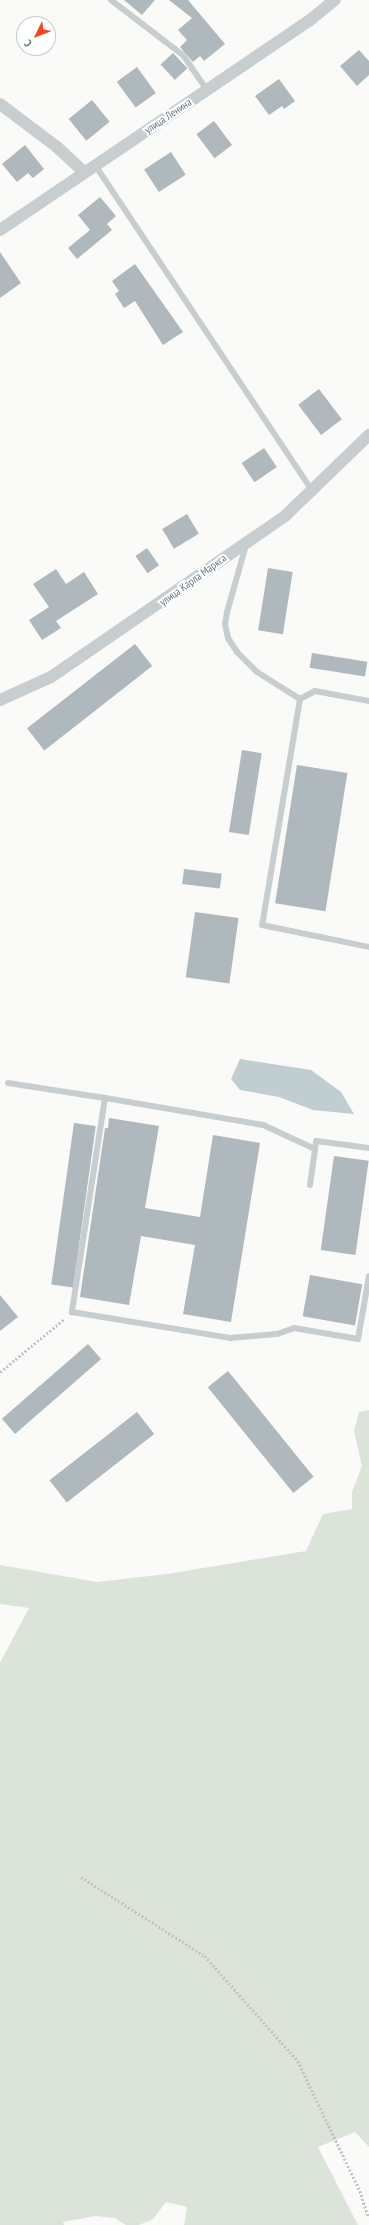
<!DOCTYPE html>
<meta charset="utf-8">
<style>
body{margin:0}
#map{position:relative;width:369px;height:2225px;overflow:hidden;background:#fafaf8;font-family:"PT Sans Narrow",sans-serif}
div>[style]{position:absolute}
.green>*{inset:0;background:#dce3d8}
.water>*{inset:0;background:#c0cdd1}
.building>*{inset:0;background:#aeb8bd;transform-origin:0 0}
.path>*{height:2.5px;margin-top:-1.25px;transform-origin:0;background:repeating-linear-gradient(90deg,#c1c4c6 0 2px,transparent 0 4px)}
.lane>*{height:6px;margin:-3px;padding:0 3px;transform-origin:3px;border-radius:3px;background:#c8cdd0}
.street>*{height:12px;margin:-6px;padding:0 6px;transform-origin:6px;border-radius:6px;background:#c8cdd0}
span{translate:-50% -50%;white-space:nowrap;text-align:center;line-height:1.15;-webkit-text-stroke:4px #fff;paint-order:stroke}
.street-label{font-size:11px;color:#637885}
.north{position:absolute;left:16px;top:16px;width:40px;height:40px;box-sizing:border-box;background:#fff;border:1px solid #c1c9ce;border-radius:50%;rotate:227deg;font-size:11px;font-weight:700;line-height:16px;text-align:center;color:#637885}
.north::after{content:'';display:block;margin:auto;width:14px;height:18px;background:#f24620;clip-path:polygon(50% 0,100% 100%,50% 72%,0 100%)}
</style>
<div id="map">
<div class="green">
<i style="clip-path:polygon(369px 1410px,369px 2147px,355px 2132px,318px 2147px,358px 2225px,184px 2225px,187px 2207px,166px 2202px,153px 2219px,139px 2225px,126px 2225px,115px 2218px,95px 2216px,63px 2222px,64px 2225px,0 2225px,0 1663px,29px 1608px,0 1604px,0 1565px,97px 1582px,167px 1574px,306px 1551px,323px 1514px,352px 1509px,352px 1492px,362px 1466px,354px 1431px,359px 1412px)"></i>
</div>
<div class="water">
<i style="clip-path:polygon(240px 1059px,311px 1070px,341px 1092px,354px 1114px,313px 1110px,279px 1097px,240px 1090px,231px 1079px)"></i>
</div>
<div class="building">
<i style="clip-path:polygon(124px 0,155px 0,142px 15px)"></i>
<i style="clip-path:polygon(169px 0,188px 0,225px 44px,204px 61px,200px 56px,193px 62px,180px 47px,187px 40px,178px 30px,192px 18px)"></i>
<i style="clip-path:polygon(359px 50px,369px 61px,369px 75px,357px 86px,340px 66px)"></i>
<i style="left:173px;top:53px;width:21px;height:17px;rotate:47deg"></i>
<i style="left:137px;top:67px;width:32px;height:25px;rotate:54deg"></i>
<i style="clip-path:polygon(279px 79px,295px 101px,284px 109px,282px 106px,269px 115px,255px 96px)"></i>
<i style="left:92px;top:100px;width:28px;height:30px;rotate:51deg"></i>
<i style="left:214px;top:121px;width:30px;height:22px;rotate:53deg"></i>
<i style="clip-path:polygon(25px 145px,44px 169px,33px 178px,28px 173px,17px 182px,2px 164px)"></i>
<i style="left:171px;top:152px;width:27px;height:32px;rotate:57deg"></i>
<i style="clip-path:polygon(100px 197px,116px 216px,107px 224px,112px 230px,77px 259px,68px 248px,90px 230px,78px 215px)"></i>
<i style="clip-path:polygon(0 252px,21px 283px,0 298px)"></i>
<i style="clip-path:polygon(135px 264px,183px 332px,163px 345px,135px 301px,124px 308px,115px 294px,119px 291px,112px 281px)"></i>
<i style="left:319px;top:389px;width:38px;height:26px;rotate:53deg"></i>
<i style="left:264px;top:448px;width:23px;height:27px;rotate:56deg"></i>
<i style="left:187px;top:514px;width:23px;height:29px;rotate:59deg"></i>
<i style="left:147px;top:548px;width:21px;height:14px;rotate:55deg"></i>
<i style="left:268px;top:568px;width:25px;height:63px;rotate:9deg"></i>
<i style="clip-path:polygon(56px 569px,66px 584px,84px 572px,98px 594px,56px 621px,61px 628px,42px 640px,29px 620px,49px 607px,33px 584px)"></i>
<i style="left:135px;top:644px;width:28px;height:137px;rotate:52deg"></i>
<i style="left:312px;top:653px;width:56px;height:15px;rotate:9deg"></i>
<i style="left:242px;top:750px;width:20px;height:83px;rotate:9deg"></i>
<i style="left:297px;top:765px;width:51px;height:140px;rotate:9deg"></i>
<i style="left:184px;top:869px;width:38px;height:15px;rotate:7deg"></i>
<i style="left:195px;top:912px;width:44px;height:66px;rotate:8deg"></i>
<i style="clip-path:polygon(109px 1118px,159px 1126px,145px 1208px,200px 1217px,213px 1135px,260px 1143px,231px 1322px,183px 1314px,195px 1245px,141px 1236px,129px 1305px,80px 1297px,105px 1128px,108px 1128px)"></i>
<i style="left:74px;top:1123px;width:22px;height:163px;rotate:8deg"></i>
<i style="left:334px;top:1156px;width:35px;height:95px;rotate:8deg"></i>
<i style="left:310px;top:1275px;width:53px;height:42px;rotate:10deg"></i>
<i style="clip-path:polygon(0 1295px,18px 1317px,0 1331px)"></i>
<i style="left:88px;top:1344px;width:20px;height:114px;rotate:49deg"></i>
<i style="left:228px;top:1371px;width:136px;height:26px;rotate:51deg"></i>
<i style="left:137px;top:1412px;width:28px;height:111px;rotate:52deg"></i>
</div>
<div class="path">
<i style="left:0;top:1372px;width:83px;rotate:-39.6deg"></i>
<i style="left:81px;top:1877px;width:147px;rotate:32.5deg"></i>
<i style="left:205px;top:1956px;width:140px;rotate:48.5deg"></i>
<i style="left:298px;top:2061px;width:144px;rotate:64.5deg"></i>
<i style="left:360px;top:2191px;width:28px;rotate:72deg"></i>
</div>
<div class="lane">
<i style="left:111px;top:0;width:91px;rotate:37.4deg"></i>
<i style="left:183px;top:55px;width:42px;rotate:55.6deg"></i>
<i style="left:95px;top:165px;width:391px;rotate:56.3deg"></i>
<i style="left:246px;top:545px;width:70px;rotate:105.8deg"></i>
<i style="left:227px;top:612px;width:12px;rotate:99deg"></i>
<i style="left:225px;top:624px;width:14px;rotate:78deg"></i>
<i style="left:228px;top:638px;width:17px;rotate:57deg"></i>
<i style="left:237px;top:652px;width:28px;rotate:45deg"></i>
<i style="left:257px;top:672px;width:51px;rotate:32.1deg"></i>
<i style="left:369px;top:701px;width:55px;rotate:-169.5deg"></i>
<i style="left:315px;top:691px;width:17px;rotate:152deg"></i>
<i style="left:300px;top:699px;width:229px;rotate:99.5deg"></i>
<i style="left:262px;top:925px;width:109px;rotate:11.6deg"></i>
<i style="left:8px;top:1083px;width:98px;rotate:8.8deg"></i>
<i style="left:369px;top:1148px;width:53px;rotate:-172.5deg"></i>
<i style="left:316px;top:1141px;width:8px;rotate:97deg"></i>
<i style="left:315px;top:1149px;width:57px;rotate:-155.2deg"></i>
<i style="left:263px;top:1125px;width:160px;rotate:-170.3deg"></i>
<i style="left:105px;top:1098px;width:217px;rotate:98.8deg"></i>
<i style="left:72px;top:1312px;width:160px;rotate:9.3deg"></i>
<i style="left:230px;top:1338px;width:47px;rotate:-4.9deg"></i>
<i style="left:277px;top:1334px;width:18px;rotate:-19deg"></i>
<i style="left:294px;top:1328px;width:65px;rotate:9.8deg"></i>
<i style="left:358px;top:1339px;width:64px;rotate:-80.1deg"></i>
<i style="left:310px;top:1185px;width:36px;rotate:-82deg"></i>
</div>
<div class="street">
<i style="left:0;top:104px;width:71px;rotate:37deg"></i>
<i style="left:57px;top:147px;width:37px;rotate:43deg"></i>
<i style="left:0;top:230px;width:374px;rotate:-34.1deg"></i>
<i style="left:310px;top:20px;width:32px;rotate:-39deg"></i>
<i style="left:0;top:700px;width:56px;rotate:-24.3deg"></i>
<i style="left:51px;top:677px;width:284px;rotate:-34.5deg"></i>
<i style="left:285px;top:516px;width:117px;rotate:-44deg"></i>
</div>
<div class="street-label">
<span style="left:168px;top:116px;rotate:-34deg">улица Ленина</span>
<span style="left:193px;top:580px;rotate:-36deg">улица Карла Маркса</span>
</div>
<div class="north">С</div>
</div>
